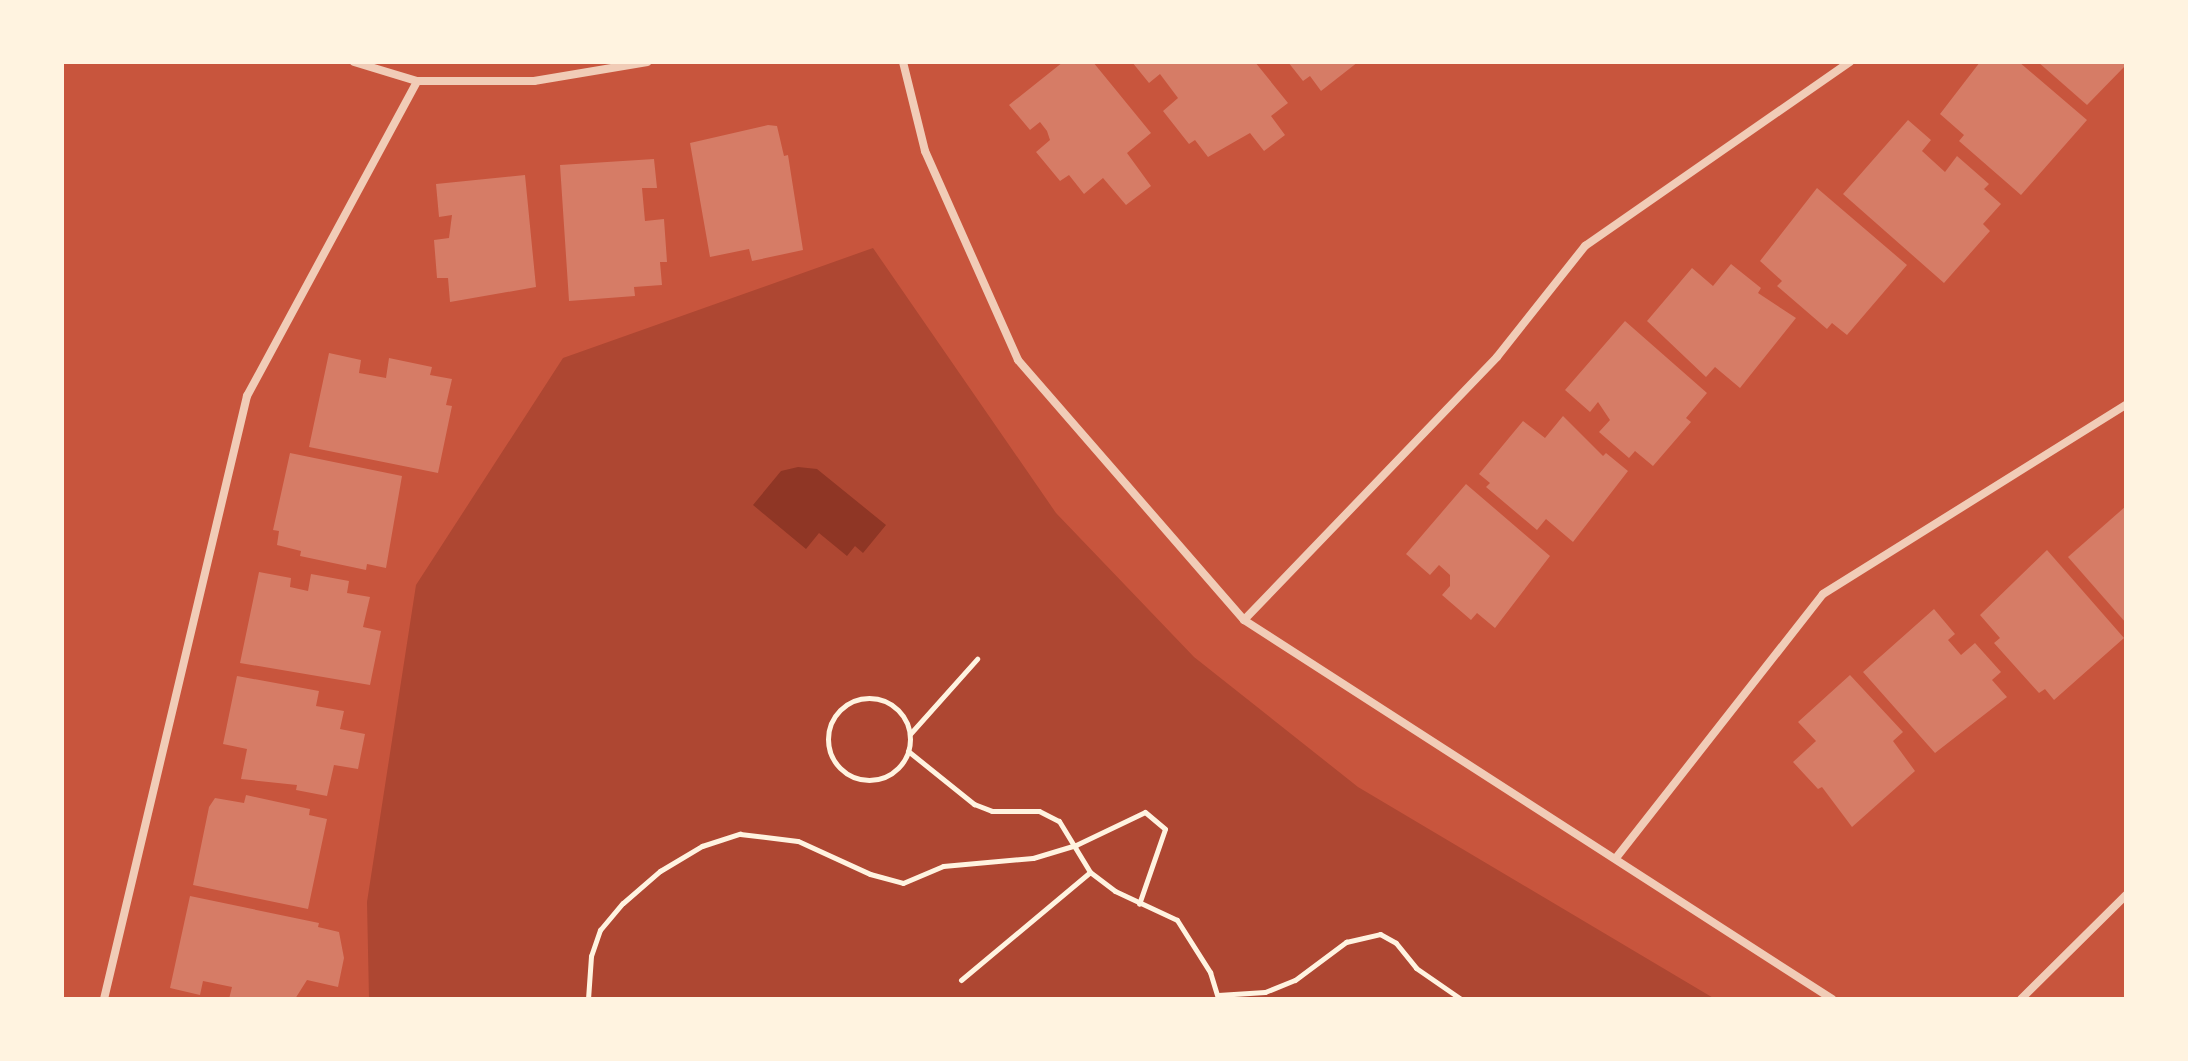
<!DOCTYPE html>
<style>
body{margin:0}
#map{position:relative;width:2188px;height:1061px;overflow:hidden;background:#c8553d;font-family:"Space Grotesk",sans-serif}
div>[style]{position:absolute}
.green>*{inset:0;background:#ae4732}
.water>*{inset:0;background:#8f3625}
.building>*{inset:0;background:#d67c66}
.path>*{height:5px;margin:-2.5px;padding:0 2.5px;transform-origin:2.5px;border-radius:2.5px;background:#fff3e0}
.path>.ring{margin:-2.5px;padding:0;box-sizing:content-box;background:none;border:5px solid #fff3e0;border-radius:50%}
.minor>*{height:8px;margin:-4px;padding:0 4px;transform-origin:4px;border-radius:4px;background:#f1ccb7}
span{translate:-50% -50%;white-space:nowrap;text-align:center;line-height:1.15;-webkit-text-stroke:6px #fff3e0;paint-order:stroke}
.frame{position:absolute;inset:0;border:64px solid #fff3e0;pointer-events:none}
</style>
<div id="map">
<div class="green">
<i style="clip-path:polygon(873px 248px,1056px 513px,1194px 657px,1358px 787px,1715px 999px,369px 999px,367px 902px,416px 585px,563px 358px)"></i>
</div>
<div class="water">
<i style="clip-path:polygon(798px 467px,817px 469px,886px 525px,863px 553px,855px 546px,847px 556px,819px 533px,806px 549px,753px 505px,781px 471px)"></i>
</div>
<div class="building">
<i style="clip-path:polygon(1063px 62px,1093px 62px,1151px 133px,1127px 153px,1151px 186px,1126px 205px,1103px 178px,1084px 194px,1069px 175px,1060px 181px,1036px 152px,1050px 140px,1047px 131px,1040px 122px,1030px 130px,1009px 105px)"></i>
<i style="clip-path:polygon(1132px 62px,1255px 62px,1288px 103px,1271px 116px,1285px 135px,1264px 151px,1250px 133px,1208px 157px,1195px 140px,1189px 144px,1163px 111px,1178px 98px,1160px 74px,1149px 83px)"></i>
<i style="clip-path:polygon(1288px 62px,1358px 62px,1321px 91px,1310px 76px,1303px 81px)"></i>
<i style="clip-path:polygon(1980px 62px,2019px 62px,2087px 120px,2021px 195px,1959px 141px,1964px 135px,1940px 114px)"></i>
<i style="clip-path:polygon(2038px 62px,2126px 62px,2126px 65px,2087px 105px)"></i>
<i style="clip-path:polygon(1908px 120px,1931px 140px,1922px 151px,1945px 172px,1957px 156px,1989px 184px,1984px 189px,2001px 204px,1983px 224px,1990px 231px,1944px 283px,1843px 194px)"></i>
<i style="clip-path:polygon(768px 125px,777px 126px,784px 156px,788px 155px,803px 250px,752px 261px,749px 249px,710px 257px,690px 143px)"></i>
<i style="clip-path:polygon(654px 159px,657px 188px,642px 188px,645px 221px,664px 219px,667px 262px,660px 262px,662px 285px,634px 287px,635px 296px,569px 301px,560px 165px)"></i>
<i style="clip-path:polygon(525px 175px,536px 287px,450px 302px,448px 278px,437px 278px,434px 240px,449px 238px,452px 215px,439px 217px,436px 184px)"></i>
<i style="clip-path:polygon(1817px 188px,1907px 265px,1847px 335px,1832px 323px,1827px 329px,1777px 286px,1782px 281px,1760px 261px)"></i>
<i style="clip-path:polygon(1731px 264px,1761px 288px,1758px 293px,1796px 318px,1740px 388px,1715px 367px,1706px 377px,1647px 321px,1692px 268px,1713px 286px)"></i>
<i style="clip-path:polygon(1625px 321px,1707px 393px,1686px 418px,1691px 422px,1653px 466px,1635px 451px,1629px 458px,1599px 432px,1610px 420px,1598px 402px,1590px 412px,1565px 390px)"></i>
<i style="clip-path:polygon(329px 353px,361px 360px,359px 373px,386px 378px,389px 358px,432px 367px,430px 375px,452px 379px,446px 405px,452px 406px,438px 473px,309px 447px)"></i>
<i style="clip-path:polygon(1563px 416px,1603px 456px,1606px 453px,1628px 471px,1573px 542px,1546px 519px,1537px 530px,1486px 487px,1490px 483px,1479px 474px,1523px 421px,1545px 438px)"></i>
<i style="clip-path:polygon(290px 453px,402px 476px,386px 568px,367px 564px,366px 570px,300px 556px,301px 551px,277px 545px,279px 531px,273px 530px)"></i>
<i style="clip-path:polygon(1466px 484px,1550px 556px,1495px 628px,1477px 613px,1471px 620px,1442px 595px,1450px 586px,1450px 575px,1439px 565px,1430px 575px,1406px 554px)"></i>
<i style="clip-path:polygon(2126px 506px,2126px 623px,2068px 557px)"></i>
<i style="clip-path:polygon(2047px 550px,2124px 638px,2054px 700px,2045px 689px,2039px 693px,1994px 643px,2000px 638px,1980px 615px)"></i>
<i style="clip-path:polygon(259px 572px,291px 578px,290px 587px,308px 591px,311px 574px,349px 581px,347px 593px,370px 597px,363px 627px,381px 631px,370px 685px,240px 663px)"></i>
<i style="clip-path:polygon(1934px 609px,1955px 634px,1948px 640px,1961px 655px,1975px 643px,2001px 672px,1992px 680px,2007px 697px,1935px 753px,1863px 672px)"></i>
<i style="clip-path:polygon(1850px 675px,1903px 732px,1893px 741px,1915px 771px,1852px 827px,1822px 787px,1818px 789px,1793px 762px,1816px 741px,1798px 722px)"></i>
<i style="clip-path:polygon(237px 676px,319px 691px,316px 706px,344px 711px,340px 729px,365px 734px,358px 769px,334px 765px,327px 796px,296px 790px,297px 785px,241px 779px,247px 749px,223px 744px)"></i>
<i style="clip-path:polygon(246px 795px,310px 809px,309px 815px,327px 819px,308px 909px,193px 885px,209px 807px,215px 798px,244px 803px)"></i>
<i style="clip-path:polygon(190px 896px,319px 923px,318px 927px,339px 932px,344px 958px,338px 987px,307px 980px,295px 999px,229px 999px,232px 987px,203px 981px,200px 995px,170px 988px)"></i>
</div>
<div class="path">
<i class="ring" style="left:828px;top:698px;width:77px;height:77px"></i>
<i style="left:910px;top:734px;width:101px;rotate:-48.2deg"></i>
<i style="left:908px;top:751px;width:85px;rotate:38.8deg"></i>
<i style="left:974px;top:804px;width:19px;rotate:21deg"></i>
<i style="left:992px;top:811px;width:47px"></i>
<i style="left:1039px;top:811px;width:22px;rotate:27deg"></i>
<i style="left:1059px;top:821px;width:60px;rotate:58.7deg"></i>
<i style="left:1090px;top:872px;width:31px;rotate:37deg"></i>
<i style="left:1115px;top:891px;width:68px;rotate:25.1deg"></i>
<i style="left:1177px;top:920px;width:62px;rotate:57.6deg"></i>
<i style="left:1210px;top:972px;width:28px;rotate:73deg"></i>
<i style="left:961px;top:980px;width:168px;rotate:-39.9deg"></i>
<i style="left:1218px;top:995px;width:47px;rotate:-3.7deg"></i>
<i style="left:1265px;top:992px;width:32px;rotate:-22deg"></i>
<i style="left:1295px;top:980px;width:64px;rotate:-36.7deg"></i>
<i style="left:1346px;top:942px;width:35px;rotate:-13deg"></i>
<i style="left:1380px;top:934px;width:18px;rotate:29deg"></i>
<i style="left:1396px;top:943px;width:32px;rotate:51deg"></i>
<i style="left:1416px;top:968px;width:55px;rotate:34.6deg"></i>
<i style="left:588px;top:999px;width:43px;rotate:-86deg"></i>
<i style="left:591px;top:956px;width:28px;rotate:-71deg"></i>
<i style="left:600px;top:930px;width:35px;rotate:-50deg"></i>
<i style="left:623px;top:903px;width:49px;rotate:-40.9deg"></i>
<i style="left:660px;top:871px;width:49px;rotate:-30.8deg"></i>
<i style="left:702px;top:846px;width:40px;rotate:-18deg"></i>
<i style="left:740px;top:834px;width:58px;rotate:6.9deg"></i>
<i style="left:798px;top:841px;width:79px;rotate:24.6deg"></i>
<i style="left:870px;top:874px;width:34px;rotate:15deg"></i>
<i style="left:903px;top:883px;width:43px;rotate:-23deg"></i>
<i style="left:943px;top:866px;width:90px;rotate:-5.1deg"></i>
<i style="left:1033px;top:858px;width:45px;rotate:-16.8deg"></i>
<i style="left:1076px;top:845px;width:76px;rotate:-25.6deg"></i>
<i style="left:1145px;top:812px;width:26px;rotate:40deg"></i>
<i style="left:1165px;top:829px;width:79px;rotate:109.1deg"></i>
</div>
<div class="minor">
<i style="left:354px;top:62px;width:66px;rotate:16.8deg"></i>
<i style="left:417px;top:81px;width:117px"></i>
<i style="left:534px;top:81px;width:115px;rotate:-9.5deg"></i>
<i style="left:903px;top:62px;width:92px;rotate:76.1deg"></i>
<i style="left:925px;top:151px;width:229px;rotate:66deg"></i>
<i style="left:1018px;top:360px;width:344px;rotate:49deg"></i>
<i style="left:1244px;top:620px;width:700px;rotate:32.8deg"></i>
<i style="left:1244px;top:620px;width:365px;rotate:-46.1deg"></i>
<i style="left:1497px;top:357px;width:142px;rotate:-51.6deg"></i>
<i style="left:1585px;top:246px;width:323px;rotate:-34.8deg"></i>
<i style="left:1616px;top:858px;width:335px;rotate:-51.9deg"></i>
<i style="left:1823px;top:594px;width:357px;rotate:-32deg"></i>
<i style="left:104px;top:999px;width:620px;rotate:-76.66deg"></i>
<i style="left:247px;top:396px;width:358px;rotate:-61.6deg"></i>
<i style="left:2021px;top:999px;width:148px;rotate:-44.7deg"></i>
</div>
<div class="frame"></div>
</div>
